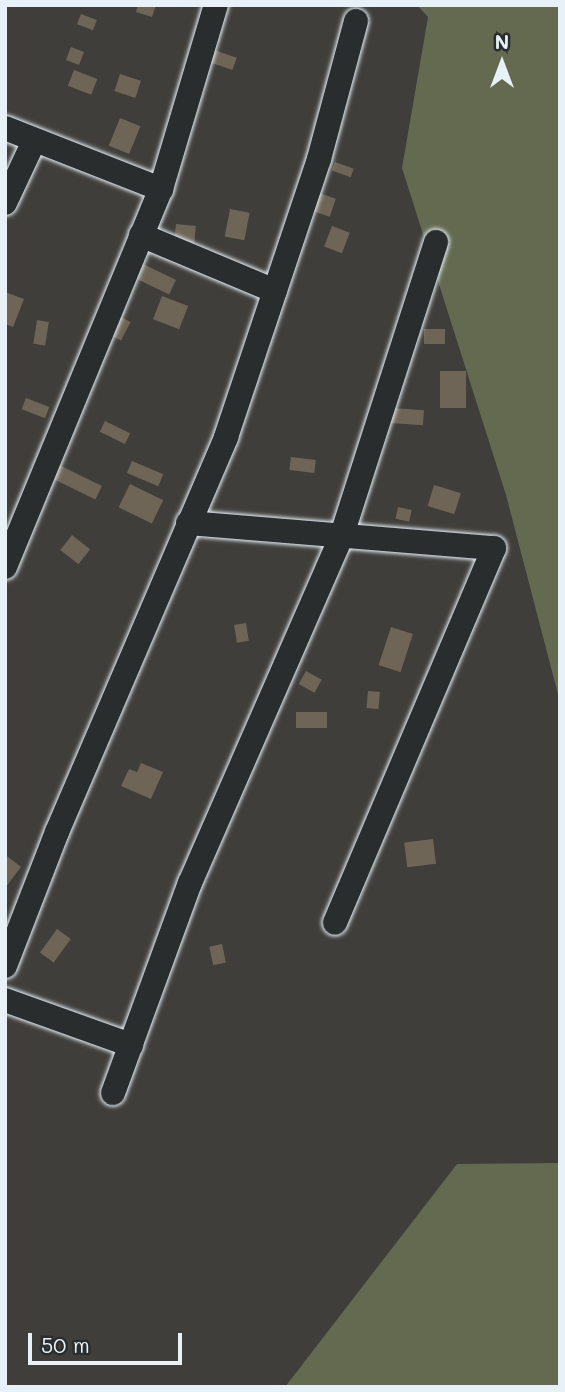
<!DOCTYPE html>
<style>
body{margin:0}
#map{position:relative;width:565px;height:1392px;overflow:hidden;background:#3f3e3a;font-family:Mali,sans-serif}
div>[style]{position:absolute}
.green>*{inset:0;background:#636a50}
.building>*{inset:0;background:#6f6556;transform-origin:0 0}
.roads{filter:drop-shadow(0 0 2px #e8f1f8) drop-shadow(0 0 2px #e8f1f8)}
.minor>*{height:24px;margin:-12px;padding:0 12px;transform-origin:12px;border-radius:12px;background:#2a2d2e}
span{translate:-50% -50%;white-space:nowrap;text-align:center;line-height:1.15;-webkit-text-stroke:6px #2a2d2e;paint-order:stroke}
.frame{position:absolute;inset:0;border:7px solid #e8f1f8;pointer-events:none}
.north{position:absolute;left:467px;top:28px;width:70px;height:70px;-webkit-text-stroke:5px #2a2d2e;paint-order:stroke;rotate:0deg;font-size:19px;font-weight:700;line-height:28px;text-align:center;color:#e8f1f8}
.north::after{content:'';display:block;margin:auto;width:24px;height:32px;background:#e8f1f8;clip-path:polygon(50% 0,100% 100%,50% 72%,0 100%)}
.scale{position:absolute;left:28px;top:1333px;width:154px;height:32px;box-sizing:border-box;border:4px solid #e8f1f8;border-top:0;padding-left:9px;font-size:21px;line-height:24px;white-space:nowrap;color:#e8f1f8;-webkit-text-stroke:5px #2a2d2e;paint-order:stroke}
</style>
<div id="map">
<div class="green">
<i style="clip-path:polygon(417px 5px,560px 5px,560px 702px,506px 495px,402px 168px,428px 17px)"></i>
<i style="clip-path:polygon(560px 1163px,560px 1387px,285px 1387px,457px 1164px)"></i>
</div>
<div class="building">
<i style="clip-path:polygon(138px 5px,156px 5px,152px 17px,136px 12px)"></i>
<i style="left:81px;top:14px;width:17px;height:11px;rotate:21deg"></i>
<i style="left:71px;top:47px;width:14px;height:14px;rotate:21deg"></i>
<i style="left:214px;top:50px;width:24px;height:13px;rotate:19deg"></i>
<i style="left:74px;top:70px;width:25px;height:17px;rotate:21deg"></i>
<i style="left:120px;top:74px;width:22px;height:18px;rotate:18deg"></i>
<i style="left:120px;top:118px;width:22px;height:30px;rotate:22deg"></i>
<i style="left:335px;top:162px;width:20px;height:9px;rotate:20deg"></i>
<i style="left:316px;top:192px;width:21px;height:19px;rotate:19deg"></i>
<i style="left:230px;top:209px;width:20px;height:28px;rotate:11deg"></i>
<i style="left:176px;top:224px;width:20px;height:22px;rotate:6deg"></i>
<i style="left:332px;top:226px;width:19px;height:22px;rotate:21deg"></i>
<i style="left:141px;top:263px;width:39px;height:16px;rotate:26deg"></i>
<i style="clip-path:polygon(5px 292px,24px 299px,13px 327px,5px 324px)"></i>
<i style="left:162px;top:296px;width:28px;height:25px;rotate:21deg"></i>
<i style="left:119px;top:316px;width:13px;height:21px;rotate:27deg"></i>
<i style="left:37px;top:320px;width:12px;height:24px;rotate:9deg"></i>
<i style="left:424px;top:329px;width:21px;height:15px"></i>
<i style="left:466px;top:371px;width:37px;height:26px;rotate:90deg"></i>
<i style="left:26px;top:398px;width:25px;height:12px;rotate:21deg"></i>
<i style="left:392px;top:408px;width:32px;height:15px;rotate:4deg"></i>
<i style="left:105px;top:421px;width:28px;height:12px;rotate:26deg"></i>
<i style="left:291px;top:457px;width:25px;height:13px;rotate:7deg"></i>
<i style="left:132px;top:461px;width:34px;height:13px;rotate:23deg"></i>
<i style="left:57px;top:464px;width:50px;height:15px;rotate:26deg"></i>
<i style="left:130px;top:484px;width:37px;height:26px;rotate:26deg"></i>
<i style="left:434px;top:485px;width:28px;height:22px;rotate:17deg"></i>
<i style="left:398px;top:507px;width:14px;height:12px;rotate:12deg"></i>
<i style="left:72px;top:535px;width:23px;height:19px;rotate:38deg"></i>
<i style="left:246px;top:623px;width:18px;height:12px;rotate:81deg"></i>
<i style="left:391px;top:627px;width:23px;height:40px;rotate:18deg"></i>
<i style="left:306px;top:671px;width:18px;height:15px;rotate:29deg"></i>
<i style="left:368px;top:691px;width:12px;height:17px;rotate:5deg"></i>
<i style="left:327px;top:712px;width:16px;height:31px;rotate:90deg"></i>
<i style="clip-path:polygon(141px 763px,163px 772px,151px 799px,121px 786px,129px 769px,137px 772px)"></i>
<i style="left:433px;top:839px;width:25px;height:29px;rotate:83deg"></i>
<i style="clip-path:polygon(7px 856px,21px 867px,5px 888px,5px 858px)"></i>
<i style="left:57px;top:929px;width:17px;height:29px;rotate:36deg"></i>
<i style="left:222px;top:944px;width:19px;height:13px;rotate:78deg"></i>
</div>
<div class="roads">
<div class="minor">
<i style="left:5px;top:128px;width:168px;rotate:21.4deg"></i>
<i style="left:5px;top:203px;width:68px;rotate:-64.9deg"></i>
<i style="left:141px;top:235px;width:145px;rotate:22.7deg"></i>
<i style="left:188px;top:523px;width:307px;rotate:4.7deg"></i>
<i style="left:494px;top:548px;width:407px;rotate:113deg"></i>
<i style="left:5px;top:567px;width:409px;rotate:-67.6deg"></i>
<i style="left:161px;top:189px;width:192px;rotate:-73.4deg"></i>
<i style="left:5px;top:966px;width:144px;rotate:-68.8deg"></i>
<i style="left:57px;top:832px;width:430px;rotate:-66.8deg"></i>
<i style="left:226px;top:437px;width:293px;rotate:-71.5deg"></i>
<i style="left:319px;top:159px;width:143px;rotate:-75deg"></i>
<i style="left:5px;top:1000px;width:134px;rotate:19.7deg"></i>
<i style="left:113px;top:1093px;width:224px;rotate:-69.9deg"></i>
<i style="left:190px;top:883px;width:377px;rotate:-66.4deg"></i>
<i style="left:341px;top:538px;width:311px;rotate:-72.2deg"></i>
</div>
</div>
<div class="frame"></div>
<div class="north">N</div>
<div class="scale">50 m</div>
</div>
